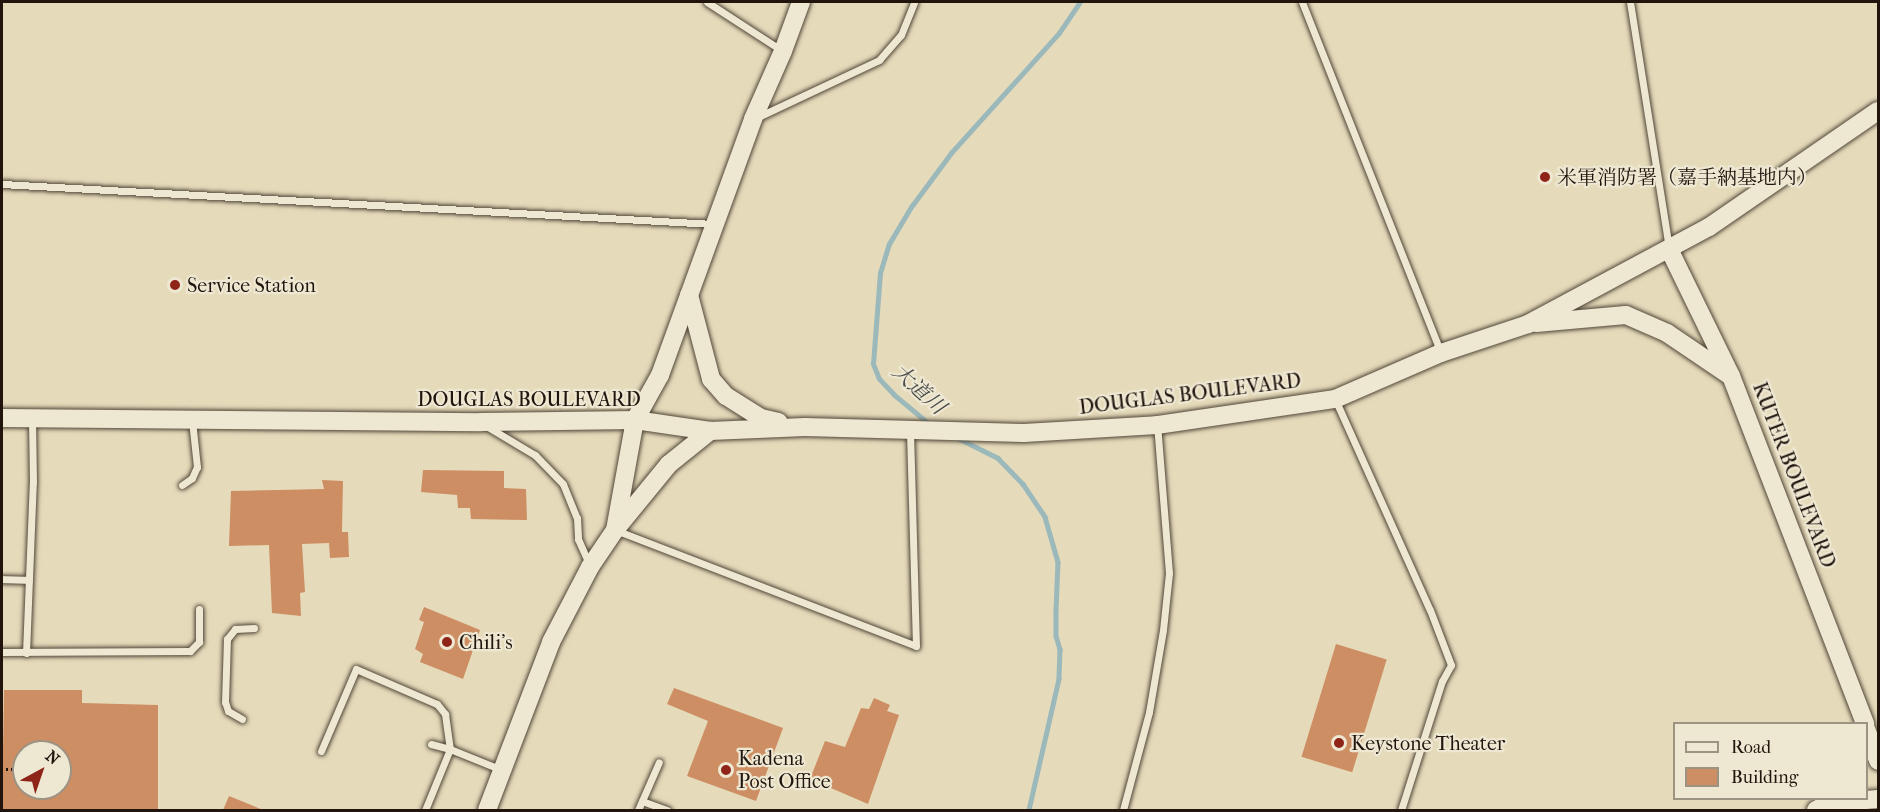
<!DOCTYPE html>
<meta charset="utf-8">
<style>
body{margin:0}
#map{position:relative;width:1880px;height:812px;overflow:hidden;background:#e5daba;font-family:"IM FELL French Canon","Noto Serif JP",serif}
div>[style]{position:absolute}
.stream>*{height:4.5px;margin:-2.25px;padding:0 2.25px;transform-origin:2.25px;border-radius:2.25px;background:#9bb8bb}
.building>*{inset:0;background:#ce8e63;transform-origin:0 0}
.path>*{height:3px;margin-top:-1.5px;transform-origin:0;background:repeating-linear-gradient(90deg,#20140d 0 1.5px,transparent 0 4.5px)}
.roads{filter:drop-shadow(0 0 2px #514638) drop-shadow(0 0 2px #514638)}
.lane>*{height:7px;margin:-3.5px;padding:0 3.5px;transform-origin:3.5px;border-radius:3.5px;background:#eee7d2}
.secondary>*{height:18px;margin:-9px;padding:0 9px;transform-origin:9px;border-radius:9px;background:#eee7d2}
.dots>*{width:16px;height:16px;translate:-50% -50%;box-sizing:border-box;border:3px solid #eee7d2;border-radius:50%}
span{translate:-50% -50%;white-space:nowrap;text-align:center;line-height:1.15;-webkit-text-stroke:4.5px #eee7d2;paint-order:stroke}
.poi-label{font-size:20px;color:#20140d}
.left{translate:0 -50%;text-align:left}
.street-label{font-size:20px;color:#20140d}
.water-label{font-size:21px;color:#4b4d4a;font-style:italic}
.frame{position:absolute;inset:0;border:3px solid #20140d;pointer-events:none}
.legend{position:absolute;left:1673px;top:722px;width:195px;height:78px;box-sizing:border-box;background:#eee7d2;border:2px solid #9c9383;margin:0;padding:8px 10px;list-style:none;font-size:18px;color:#20140d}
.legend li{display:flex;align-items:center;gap:12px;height:30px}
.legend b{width:30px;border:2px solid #9c9383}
.north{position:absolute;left:12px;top:740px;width:60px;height:60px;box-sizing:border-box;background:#eee7d2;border:2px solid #9c9383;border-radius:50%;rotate:40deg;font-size:16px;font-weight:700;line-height:24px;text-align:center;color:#20140d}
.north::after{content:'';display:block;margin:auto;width:21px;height:27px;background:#8f2418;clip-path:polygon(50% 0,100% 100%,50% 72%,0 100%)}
</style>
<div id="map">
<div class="stream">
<i style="left:929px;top:424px;width:45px;rotate:-140.4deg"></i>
<i style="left:894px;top:395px;width:22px;rotate:-133deg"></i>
<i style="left:879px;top:379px;width:16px;rotate:-112deg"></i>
<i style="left:873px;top:364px;width:91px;rotate:-85.6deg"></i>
<i style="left:880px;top:273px;width:30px;rotate:-73deg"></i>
<i style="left:889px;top:244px;width:43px;rotate:-59.3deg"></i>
<i style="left:911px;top:207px;width:67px;rotate:-53.5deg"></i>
<i style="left:951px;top:153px;width:161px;rotate:-48deg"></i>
<i style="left:1059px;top:33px;width:37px;rotate:-56deg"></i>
<i style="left:958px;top:438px;width:45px;rotate:26.6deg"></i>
<i style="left:998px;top:458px;width:36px;rotate:46deg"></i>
<i style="left:1023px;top:484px;width:40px;rotate:56deg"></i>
<i style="left:1045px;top:517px;width:47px;rotate:73.9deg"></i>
<i style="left:1058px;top:562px;width:48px;rotate:92.4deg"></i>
<i style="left:1056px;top:610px;width:26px;rotate:90deg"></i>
<i style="left:1056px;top:636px;width:14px;rotate:73deg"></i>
<i style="left:1060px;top:649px;width:30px;rotate:92deg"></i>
<i style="left:1059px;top:679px;width:134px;rotate:102.9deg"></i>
</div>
<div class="building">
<i style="clip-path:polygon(423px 470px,504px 471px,504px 488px,526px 489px,527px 520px,471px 519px,470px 508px,458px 508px,457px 495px,421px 492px)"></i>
<i style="clip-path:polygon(322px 480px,343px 481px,342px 532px,348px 532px,349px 557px,330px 558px,329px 543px,302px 544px,305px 592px,300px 593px,301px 616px,272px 613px,269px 545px,229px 546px,231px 491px,324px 489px)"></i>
<i style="clip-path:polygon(424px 607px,480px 630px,463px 679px,420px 662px,423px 654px,415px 649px,424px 622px,419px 620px)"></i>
<i style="left:1336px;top:644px;width:53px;height:118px;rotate:17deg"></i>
<i style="clip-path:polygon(674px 688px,783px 728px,756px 801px,687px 776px,708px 721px,667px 704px)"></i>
<i style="clip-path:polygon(evenodd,4px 690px,82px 690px,82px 703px,158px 705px,158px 810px,2px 810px,4px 690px,24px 752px,60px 752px,60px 788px,24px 788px,24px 752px)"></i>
<i style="clip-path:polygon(874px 698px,890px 705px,887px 711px,899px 715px,868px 804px,810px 779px,825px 741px,845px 747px,861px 708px,869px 709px)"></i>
<i style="clip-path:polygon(229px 796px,263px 810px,223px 810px)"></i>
</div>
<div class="path">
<i style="left:2px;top:769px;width:22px"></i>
</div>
<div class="roads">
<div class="lane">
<i style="left:707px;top:2px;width:88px;rotate:33deg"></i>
<i style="left:1302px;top:2px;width:378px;rotate:68.4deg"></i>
<i style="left:1630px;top:2px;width:249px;rotate:81deg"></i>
<i style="left:760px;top:116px;width:132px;rotate:-25.2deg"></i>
<i style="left:879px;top:60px;width:33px;rotate:-49deg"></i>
<i style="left:901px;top:35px;width:35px;rotate:-68deg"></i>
<i style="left:2px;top:184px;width:711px;rotate:3.22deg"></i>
<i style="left:1335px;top:399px;width:231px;rotate:65.8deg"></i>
<i style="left:1430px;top:610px;width:59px;rotate:69.1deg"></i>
<i style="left:1451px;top:665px;width:18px;rotate:119deg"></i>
<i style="left:1442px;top:681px;width:135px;rotate:107.6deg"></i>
<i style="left:488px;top:427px;width:55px;rotate:30.8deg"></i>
<i style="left:535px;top:455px;width:40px;rotate:46deg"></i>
<i style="left:563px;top:484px;width:37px;rotate:68deg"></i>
<i style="left:577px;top:518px;width:21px;rotate:87deg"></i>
<i style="left:578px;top:539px;width:27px;rotate:66deg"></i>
<i style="left:182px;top:485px;width:12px;rotate:-35deg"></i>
<i style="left:192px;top:478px;width:12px;rotate:-66deg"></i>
<i style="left:197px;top:467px;width:47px;rotate:-96.1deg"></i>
<i style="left:618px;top:531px;width:319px;rotate:21.1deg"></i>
<i style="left:916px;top:646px;width:215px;rotate:-91.6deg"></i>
<i style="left:2px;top:579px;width:27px;rotate:2deg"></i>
<i style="left:2px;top:652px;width:188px;rotate:-0.3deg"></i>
<i style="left:190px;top:651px;width:13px;rotate:-45deg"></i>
<i style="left:199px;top:642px;width:33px;rotate:-90deg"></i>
<i style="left:26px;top:653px;width:171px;rotate:-87.7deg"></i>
<i style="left:33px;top:482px;width:63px;rotate:-90.9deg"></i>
<i style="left:242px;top:719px;width:16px;rotate:-150deg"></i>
<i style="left:228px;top:711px;width:9px;rotate:-108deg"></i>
<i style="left:225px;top:702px;width:63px;rotate:-88.2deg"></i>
<i style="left:227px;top:639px;width:13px;rotate:-51deg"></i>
<i style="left:235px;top:629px;width:19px;rotate:-3deg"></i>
<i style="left:431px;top:744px;width:20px;rotate:15deg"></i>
<i style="left:450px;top:749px;width:56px;rotate:22deg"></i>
<i style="left:321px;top:751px;width:89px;rotate:-66.9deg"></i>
<i style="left:356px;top:669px;width:88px;rotate:23.4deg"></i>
<i style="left:437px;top:704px;width:13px;rotate:51deg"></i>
<i style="left:445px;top:714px;width:35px;rotate:82deg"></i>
<i style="left:450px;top:749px;width:66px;rotate:112.3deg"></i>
<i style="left:642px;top:801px;width:27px;rotate:20deg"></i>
<i style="left:638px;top:810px;width:52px;rotate:-66.4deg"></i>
<i style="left:1123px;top:810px;width:101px;rotate:-75.1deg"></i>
<i style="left:1149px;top:712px;width:83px;rotate:-80.3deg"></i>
<i style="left:1163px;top:630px;width:57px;rotate:-84deg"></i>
<i style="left:1169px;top:573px;width:148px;rotate:-94.6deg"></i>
</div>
<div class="secondary">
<i style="left:1669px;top:249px;width:141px;rotate:64deg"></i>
<i style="left:1731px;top:376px;width:373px;rotate:68.9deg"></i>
<i style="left:689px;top:295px;width:87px;rotate:75.3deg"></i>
<i style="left:711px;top:379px;width:23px;rotate:49deg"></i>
<i style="left:726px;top:396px;width:41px;rotate:32.2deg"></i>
<i style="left:761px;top:418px;width:18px;rotate:13deg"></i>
<i style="left:1536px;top:323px;width:90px;rotate:-5.1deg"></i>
<i style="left:1626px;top:315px;width:45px;rotate:23.7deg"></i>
<i style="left:1667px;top:333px;width:75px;rotate:34.1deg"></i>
<i style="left:2px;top:418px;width:479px;rotate:0.5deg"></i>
<i style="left:481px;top:422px;width:154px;rotate:-0.7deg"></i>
<i style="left:635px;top:420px;width:76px;rotate:8.3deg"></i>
<i style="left:710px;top:431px;width:95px;rotate:-2.4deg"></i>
<i style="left:805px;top:427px;width:219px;rotate:1.6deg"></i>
<i style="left:1024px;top:433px;width:133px;rotate:-3.4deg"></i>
<i style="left:1157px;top:425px;width:180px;rotate:-8.3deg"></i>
<i style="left:1335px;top:399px;width:116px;rotate:-23.5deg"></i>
<i style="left:1441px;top:353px;width:92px;rotate:-18.4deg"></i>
<i style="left:1528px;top:324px;width:205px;rotate:-28.2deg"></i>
<i style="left:1709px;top:227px;width:205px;rotate:-34.5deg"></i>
<i style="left:615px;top:530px;width:112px;rotate:-79.7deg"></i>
<i style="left:635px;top:420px;width:51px;rotate:-60.9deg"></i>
<i style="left:660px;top:375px;width:272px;rotate:-70deg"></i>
<i style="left:753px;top:119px;width:74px;rotate:-66.2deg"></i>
<i style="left:783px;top:51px;width:52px;rotate:-69.8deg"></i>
<i style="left:1866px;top:729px;width:34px;rotate:69deg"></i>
<i style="left:487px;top:810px;width:180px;rotate:-69.1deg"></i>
<i style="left:551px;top:642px;width:85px;rotate:-62.5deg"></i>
<i style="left:590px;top:567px;width:45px;rotate:-56deg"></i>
<i style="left:615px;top:530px;width:85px;rotate:-50.7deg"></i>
<i style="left:669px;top:464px;width:53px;rotate:-38.8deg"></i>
<i style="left:1816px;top:810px;width:15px;rotate:-28deg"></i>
<i style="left:1829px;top:803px;width:49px;rotate:-4.7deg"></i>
</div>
</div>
<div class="dots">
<i style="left:1545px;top:177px;background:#8f2418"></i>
<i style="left:175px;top:285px;background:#8f2418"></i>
<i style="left:447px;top:642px;background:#8f2418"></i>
<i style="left:1339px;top:743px;background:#8f2418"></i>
<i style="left:726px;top:770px;background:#8f2418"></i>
</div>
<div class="poi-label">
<span class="left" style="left:1557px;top:177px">米軍消防署（嘉手納基地内）</span>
<span class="left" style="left:187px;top:285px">Service Station</span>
<span class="left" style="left:459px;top:642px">Chili's</span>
<span class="left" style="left:1351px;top:743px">Keystone Theater</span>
<span class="left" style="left:738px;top:770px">Kadena<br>Post Office</span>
</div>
<div class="street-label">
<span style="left:1190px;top:394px;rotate:-7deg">DOUGLAS BOULEVARD</span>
<span style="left:529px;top:399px">DOUGLAS BOULEVARD</span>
<span style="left:1794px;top:475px;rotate:69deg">KUTER BOULEVARD</span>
</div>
<div class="water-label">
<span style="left:919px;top:389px;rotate:42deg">大道川</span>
</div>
<div class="frame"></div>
<ul class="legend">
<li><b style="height:8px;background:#eee7d2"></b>Road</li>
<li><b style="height:16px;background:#ce8e63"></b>Building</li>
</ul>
<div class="north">N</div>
</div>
